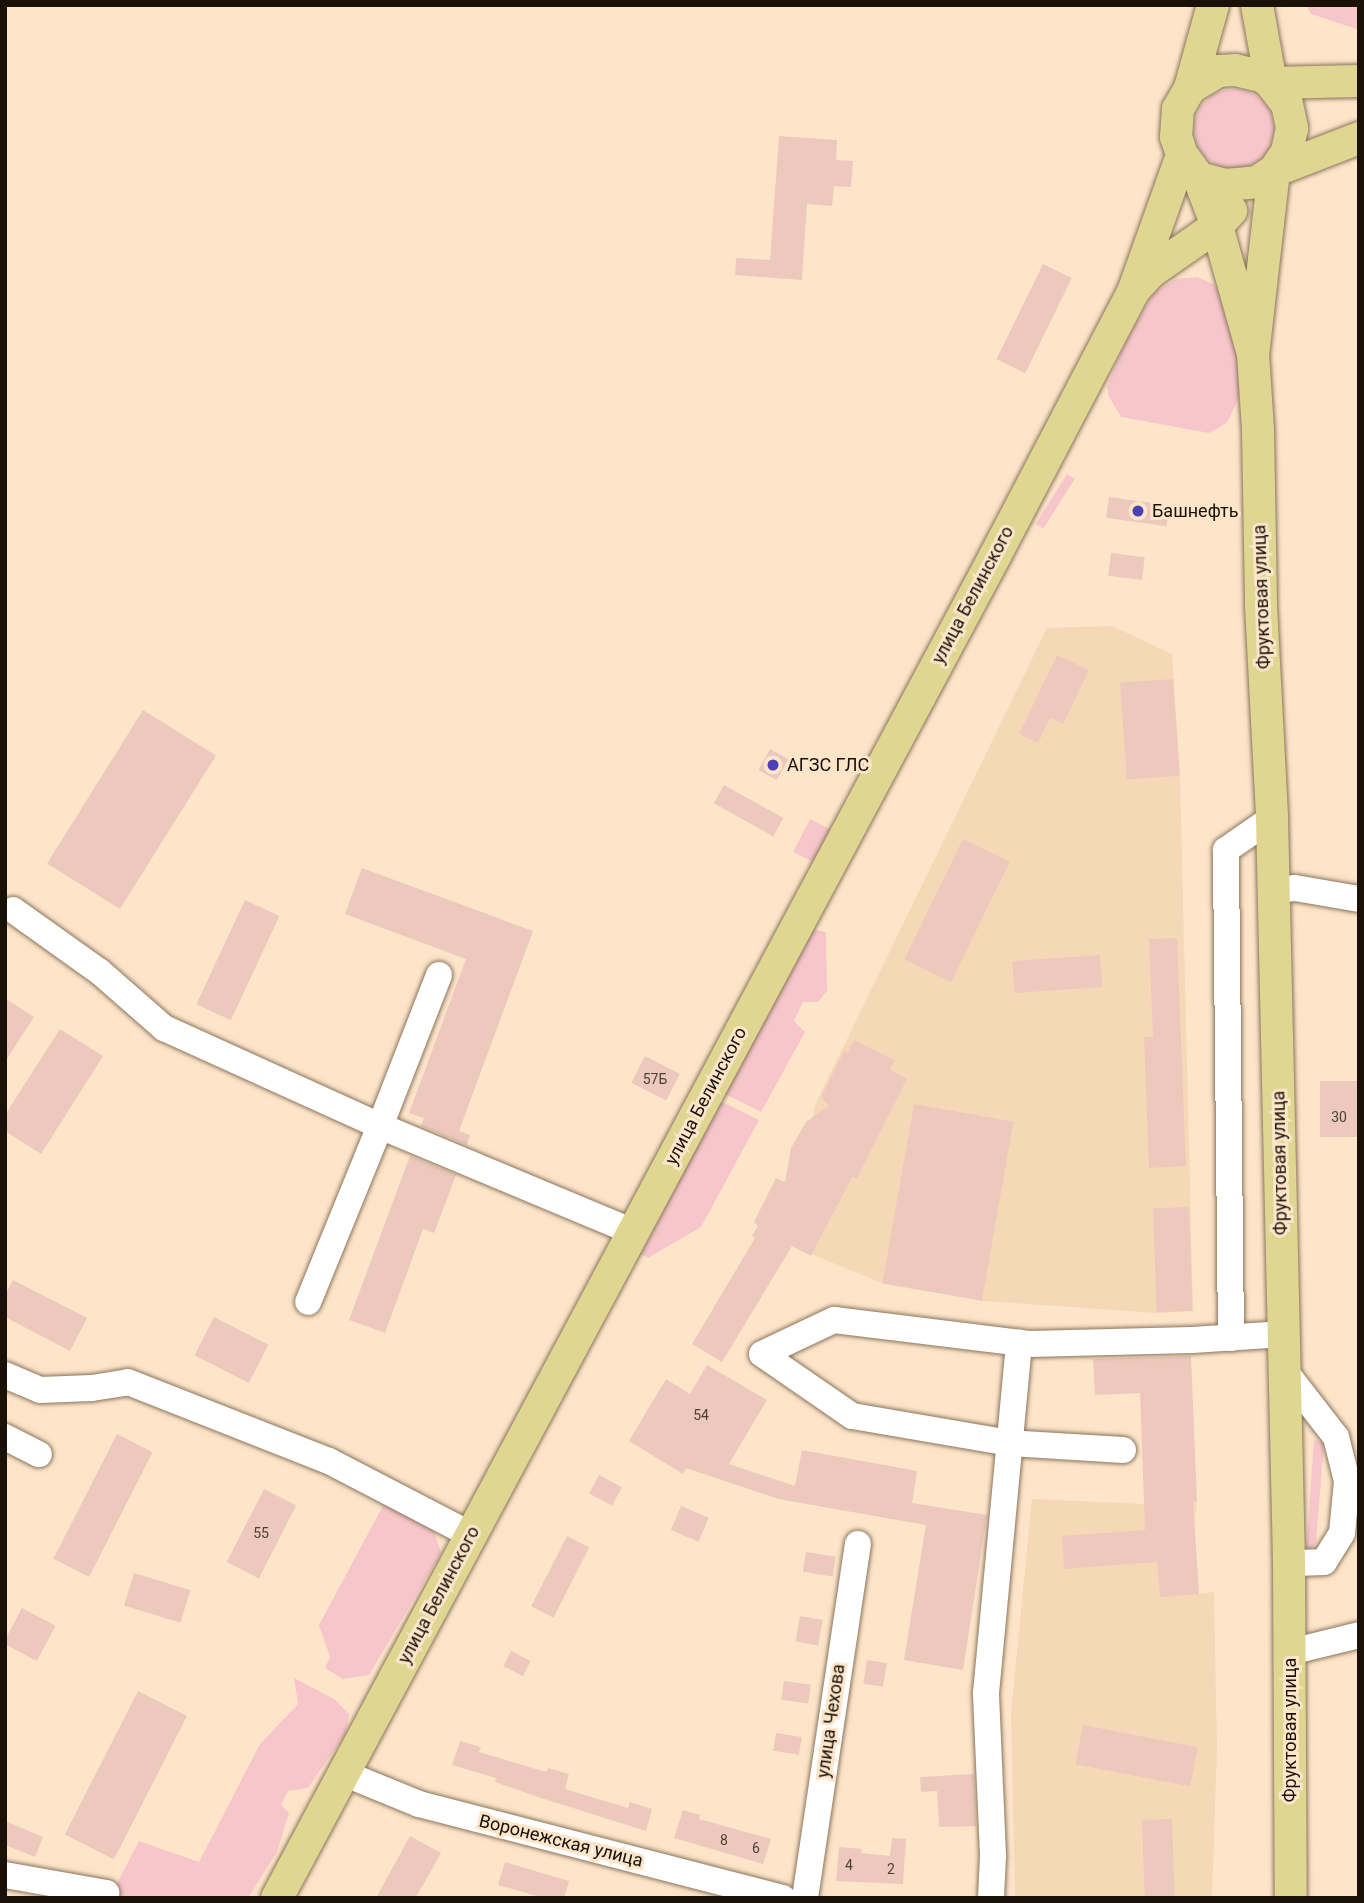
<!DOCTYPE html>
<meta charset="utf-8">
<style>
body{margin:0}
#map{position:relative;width:1364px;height:1903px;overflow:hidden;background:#fde5ca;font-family:Roboto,sans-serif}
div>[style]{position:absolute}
.built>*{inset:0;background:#f5d9b7}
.green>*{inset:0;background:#f7c6cb;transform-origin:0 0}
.round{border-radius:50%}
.building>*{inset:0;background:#ecc9bc;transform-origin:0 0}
.roads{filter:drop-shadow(0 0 2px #8a755c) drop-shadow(0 0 2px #8a755c)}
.minor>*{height:26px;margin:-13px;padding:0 13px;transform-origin:13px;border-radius:13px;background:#fff}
.major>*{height:32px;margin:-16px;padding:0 16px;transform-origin:16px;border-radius:16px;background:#ded691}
.dots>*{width:19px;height:19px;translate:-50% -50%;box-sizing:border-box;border:4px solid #fde5ca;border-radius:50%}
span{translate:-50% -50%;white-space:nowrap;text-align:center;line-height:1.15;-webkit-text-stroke:6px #fde5ca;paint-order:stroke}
.number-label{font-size:14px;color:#4e3f35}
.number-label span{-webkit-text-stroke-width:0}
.poi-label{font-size:18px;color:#191108}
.left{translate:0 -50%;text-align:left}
.street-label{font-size:18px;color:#191108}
.frame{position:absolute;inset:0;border:7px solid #191108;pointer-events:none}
</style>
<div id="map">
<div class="built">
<i style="clip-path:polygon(1112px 626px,1172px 654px,1180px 776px,1193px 1311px,1157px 1313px,984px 1301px,884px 1284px,792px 1246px,815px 1105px,1047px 628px)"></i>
<i style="clip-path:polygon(1032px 1499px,1144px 1504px,1197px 1502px,1194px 1527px,1199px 1594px,1214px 1592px,1217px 1749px,1212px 1898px,1015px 1898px,1011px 1712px)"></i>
</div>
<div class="green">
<i style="clip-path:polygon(1306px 5px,1359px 5px,1359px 30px,1311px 14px)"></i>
<i class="round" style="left:1194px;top:89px;width:80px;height:80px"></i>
<i style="clip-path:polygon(1197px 277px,1213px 284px,1225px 294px,1236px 336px,1240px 395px,1227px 423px,1209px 433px,1121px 417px,1109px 397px,1107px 387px,1126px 340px,1154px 293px,1176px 279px)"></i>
<i style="left:1067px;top:474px;width:9px;height:59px;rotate:32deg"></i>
<i style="left:810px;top:819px;width:25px;height:37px;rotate:27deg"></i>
<i style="clip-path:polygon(812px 929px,826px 932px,827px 991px,818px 1002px,803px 1002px,794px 1021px,805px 1032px,761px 1112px,723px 1093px)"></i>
<i style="clip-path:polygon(720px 1101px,759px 1120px,701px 1227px,648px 1258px,641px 1254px)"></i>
<i style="clip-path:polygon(1314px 1439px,1324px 1443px,1316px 1543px,1306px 1554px)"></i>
<i style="clip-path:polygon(385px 1502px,434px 1531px,441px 1553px,369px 1675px,343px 1679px,325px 1668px,330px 1657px,319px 1625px)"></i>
<i style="clip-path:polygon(294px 1678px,334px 1699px,349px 1714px,346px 1733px,308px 1788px,288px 1791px,281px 1805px,289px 1813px,277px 1852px,248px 1898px,121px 1898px,112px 1893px,139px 1841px,199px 1862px,260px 1744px,298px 1704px)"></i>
</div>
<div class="building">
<i style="clip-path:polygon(779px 136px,837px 140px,836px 160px,853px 161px,851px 187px,834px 186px,832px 206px,807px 204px,802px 280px,735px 275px,736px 258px,770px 260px)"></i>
<i style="left:1043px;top:264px;width:32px;height:106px;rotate:26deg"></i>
<i style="left:1109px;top:497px;width:61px;height:21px;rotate:8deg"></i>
<i style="left:1111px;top:553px;width:34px;height:23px;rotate:7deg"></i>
<i style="clip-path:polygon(1057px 655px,1089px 670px,1063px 724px,1050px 718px,1038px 743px,1019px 734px)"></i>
<i style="left:1173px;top:679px;width:97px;height:53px;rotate:86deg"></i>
<i style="left:143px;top:710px;width:86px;height:181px;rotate:32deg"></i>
<i style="left:770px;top:749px;width:21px;height:24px;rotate:29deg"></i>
<i style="left:724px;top:785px;width:68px;height:21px;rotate:29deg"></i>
<i style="left:963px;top:839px;width:52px;height:134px;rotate:26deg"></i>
<i style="clip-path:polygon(362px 868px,533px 931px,459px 1131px,470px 1135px,467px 1145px,421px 1126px,424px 1118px,409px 1113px,466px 959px,345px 914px)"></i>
<i style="left:245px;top:900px;width:38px;height:115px;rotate:25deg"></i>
<i style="clip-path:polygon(1177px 938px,1186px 1166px,1149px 1168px,1144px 1037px,1153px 1037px,1149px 939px)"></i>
<i style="left:1100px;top:955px;width:32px;height:88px;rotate:86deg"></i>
<i style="clip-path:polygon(5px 998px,34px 1017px,5px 1062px)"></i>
<i style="clip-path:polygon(60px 1029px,103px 1056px,41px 1154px,5px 1131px,5px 1115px)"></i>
<i style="clip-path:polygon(854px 1040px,895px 1060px,890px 1070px,907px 1079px,857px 1178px,852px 1177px,811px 1256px,792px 1246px,722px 1362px,692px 1344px,755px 1238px,752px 1236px,758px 1226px,754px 1222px,776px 1178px,785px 1182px,791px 1148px,806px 1122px,829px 1106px,821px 1097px,844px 1051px,848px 1052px)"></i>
<i style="left:645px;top:1056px;width:39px;height:30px;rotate:27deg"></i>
<i style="left:1320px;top:1081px;width:38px;height:56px"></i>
<i style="left:914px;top:1104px;width:101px;height:182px;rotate:10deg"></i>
<i style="clip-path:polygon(410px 1156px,456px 1175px,434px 1233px,423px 1229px,385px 1333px,349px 1320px)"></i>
<i style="left:1189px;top:1207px;width:104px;height:36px;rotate:88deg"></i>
<i style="clip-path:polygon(13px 1280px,87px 1318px,70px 1351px,5px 1317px,5px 1295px)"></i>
<i style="left:214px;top:1317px;width:61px;height:43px;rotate:27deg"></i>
<i style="clip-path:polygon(1191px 1356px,1197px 1502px,1193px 1502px,1199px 1594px,1160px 1597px,1157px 1562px,1064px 1569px,1062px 1536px,1145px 1530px,1140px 1393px,1095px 1395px,1093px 1359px)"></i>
<i style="clip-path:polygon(707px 1365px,767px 1400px,729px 1464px,795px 1486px,802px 1450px,917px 1471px,912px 1503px,987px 1515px,963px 1670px,904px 1660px,926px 1525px,778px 1499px,686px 1468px,683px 1474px,629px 1441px,666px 1379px,690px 1394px)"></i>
<i style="left:117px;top:1434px;width:40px;height:140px;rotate:27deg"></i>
<i style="left:599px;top:1475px;width:26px;height:21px;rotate:28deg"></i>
<i style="left:264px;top:1489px;width:36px;height:82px;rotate:27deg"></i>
<i style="left:681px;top:1506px;width:30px;height:26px;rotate:23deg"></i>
<i style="left:567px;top:1536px;width:25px;height:79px;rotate:27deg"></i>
<i style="left:806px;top:1552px;width:30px;height:20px;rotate:9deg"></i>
<i style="left:134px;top:1573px;width:59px;height:34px;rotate:17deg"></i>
<i style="left:22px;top:1608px;width:38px;height:40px;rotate:28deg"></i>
<i style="left:800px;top:1616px;width:23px;height:26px;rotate:10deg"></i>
<i style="left:511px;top:1651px;width:22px;height:17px;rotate:27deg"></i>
<i style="left:867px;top:1660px;width:20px;height:24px;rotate:9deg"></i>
<i style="left:784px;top:1681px;width:27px;height:19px;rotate:8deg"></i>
<i style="left:138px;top:1691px;width:55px;height:161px;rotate:27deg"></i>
<i style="left:1083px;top:1725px;width:117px;height:40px;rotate:11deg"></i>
<i style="left:776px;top:1733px;width:26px;height:18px;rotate:9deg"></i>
<i style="clip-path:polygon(460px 1741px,481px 1747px,479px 1752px,546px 1772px,548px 1768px,569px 1774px,565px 1789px,628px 1808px,630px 1802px,652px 1809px,646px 1831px,538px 1797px,495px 1782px,496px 1778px,452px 1765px)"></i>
<i style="clip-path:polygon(974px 1774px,976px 1826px,939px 1827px,937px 1791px,921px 1792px,920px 1777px)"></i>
<i style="clip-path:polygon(683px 1810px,700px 1815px,699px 1819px,771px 1839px,763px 1864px,674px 1838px)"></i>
<i style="left:1172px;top:1819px;width:79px;height:30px;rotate:88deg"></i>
<i style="clip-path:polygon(5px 1821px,43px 1837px,35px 1857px,5px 1845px)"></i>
<i style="clip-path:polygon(410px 1836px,441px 1853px,430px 1873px,415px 1898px,376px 1898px)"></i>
<i style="clip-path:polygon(892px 1838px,906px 1839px,903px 1884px,836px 1881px,839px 1847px,862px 1849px,861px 1853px,890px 1856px)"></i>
<i style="clip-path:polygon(505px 1862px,569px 1881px,564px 1898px,544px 1898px,498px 1885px)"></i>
</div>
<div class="roads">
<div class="minor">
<i style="left:1274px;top:890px;width:21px;rotate:-5deg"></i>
<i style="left:1295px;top:888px;width:65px;rotate:9.8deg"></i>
<i style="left:13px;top:910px;width:107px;rotate:35.5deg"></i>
<i style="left:100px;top:972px;width:85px;rotate:41.2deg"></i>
<i style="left:164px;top:1028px;width:237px;rotate:24.4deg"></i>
<i style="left:380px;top:1126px;width:190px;rotate:112.2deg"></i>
<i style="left:439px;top:975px;width:162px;rotate:111.3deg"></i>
<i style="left:380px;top:1126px;width:274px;rotate:22.7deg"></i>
<i style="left:1231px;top:1338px;width:488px;rotate:-90.6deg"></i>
<i style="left:1226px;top:850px;width:56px;rotate:-34.8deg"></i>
<i style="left:1284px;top:1370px;width:85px;rotate:52.2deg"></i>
<i style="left:1336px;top:1437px;width:45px;rotate:76deg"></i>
<i style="left:1347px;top:1481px;width:52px;rotate:95.5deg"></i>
<i style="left:1342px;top:1533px;width:34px;rotate:122deg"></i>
<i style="left:1324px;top:1562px;width:35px;rotate:178deg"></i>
<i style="left:5px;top:1375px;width:38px;rotate:23deg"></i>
<i style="left:40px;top:1390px;width:52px;rotate:-2.2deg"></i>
<i style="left:92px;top:1388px;width:36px;rotate:-9deg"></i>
<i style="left:128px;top:1382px;width:216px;rotate:21.5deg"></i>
<i style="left:329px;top:1461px;width:160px;rotate:27.5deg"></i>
<i style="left:5px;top:1437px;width:38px;rotate:27deg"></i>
<i style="left:1123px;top:1450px;width:113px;rotate:-176.5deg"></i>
<i style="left:1010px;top:1443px;width:160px;rotate:-170.3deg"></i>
<i style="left:852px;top:1416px;width:109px;rotate:-145.4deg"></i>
<i style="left:762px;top:1354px;width:80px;rotate:-25.3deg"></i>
<i style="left:834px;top:1320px;width:196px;rotate:7deg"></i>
<i style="left:1029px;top:1344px;width:163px;rotate:-1.4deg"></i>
<i style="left:1192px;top:1340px;width:92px;rotate:-3.7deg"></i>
<i style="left:1290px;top:1652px;width:71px;rotate:-13.8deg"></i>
<i style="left:343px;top:1773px;width:82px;rotate:22.2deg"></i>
<i style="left:419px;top:1804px;width:376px;rotate:14.5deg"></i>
<i style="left:5px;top:1875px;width:103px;rotate:10.1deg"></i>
<i style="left:106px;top:1893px;width:5px;rotate:112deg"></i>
<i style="left:805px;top:1898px;width:358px;rotate:-81.5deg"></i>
<i style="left:991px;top:1898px;width:43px;rotate:-87.3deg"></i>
<i style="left:993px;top:1855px;width:162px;rotate:-92.5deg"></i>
<i style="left:986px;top:1693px;width:352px;rotate:-84.6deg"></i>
</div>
<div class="major">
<i style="left:1257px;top:5px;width:79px;rotate:79.8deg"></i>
<i style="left:1271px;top:83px;width:88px;rotate:-1.3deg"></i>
<i style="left:1190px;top:88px;width:86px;rotate:-74.5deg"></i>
<i style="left:1199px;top:178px;width:27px;rotate:15deg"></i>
<i style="left:1225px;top:185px;width:32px;rotate:-5deg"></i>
<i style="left:1257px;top:182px;width:20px;rotate:-33deg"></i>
<i style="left:1274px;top:171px;width:91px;rotate:-21.2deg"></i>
<i style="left:1136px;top:288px;width:22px;rotate:-47deg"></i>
<i style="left:1151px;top:272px;width:80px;rotate:-34.9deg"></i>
<i style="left:1217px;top:226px;width:21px;rotate:-47deg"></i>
<i style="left:1253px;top:354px;width:133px;rotate:-105.7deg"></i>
<i style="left:1217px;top:226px;width:51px;rotate:-110.6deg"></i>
<i style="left:1199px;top:178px;width:29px;rotate:-126deg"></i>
<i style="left:1182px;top:155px;width:19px;rotate:-108deg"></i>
<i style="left:1176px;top:137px;width:28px;rotate:-86deg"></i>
<i style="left:1178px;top:109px;width:24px;rotate:-60deg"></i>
<i style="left:1190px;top:88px;width:33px;rotate:-31deg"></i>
<i style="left:1218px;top:71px;width:17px;rotate:-3deg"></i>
<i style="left:1235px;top:70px;width:28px;rotate:13deg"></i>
<i style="left:1262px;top:76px;width:11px;rotate:38deg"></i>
<i style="left:1271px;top:83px;width:26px;rotate:53deg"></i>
<i style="left:1287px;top:104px;width:25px;rotate:78deg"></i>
<i style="left:1292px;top:128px;width:25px;rotate:102deg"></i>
<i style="left:1287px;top:152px;width:23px;rotate:124deg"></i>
<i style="left:1274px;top:171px;width:184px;rotate:96.5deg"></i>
<i style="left:1253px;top:354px;width:75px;rotate:86.2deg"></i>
<i style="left:1258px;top:429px;width:177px;rotate:89deg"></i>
<i style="left:1261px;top:606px;width:212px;rotate:87deg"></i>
<i style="left:1272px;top:818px;width:745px;rotate:88.69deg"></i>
<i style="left:1289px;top:1563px;width:335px;rotate:89.7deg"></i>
<i style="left:277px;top:1898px;width:1522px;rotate:-61.85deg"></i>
<i style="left:995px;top:556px;width:298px;rotate:-62.4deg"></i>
<i style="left:1133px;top:292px;width:145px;rotate:-70.3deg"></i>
</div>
</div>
<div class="dots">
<i style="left:1138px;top:511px;background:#4b40b6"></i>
<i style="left:773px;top:765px;background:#4b40b6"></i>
</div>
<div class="number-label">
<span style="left:655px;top:1079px">57Б</span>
<span style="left:1339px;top:1117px">30</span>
<span style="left:701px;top:1415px">54</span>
<span style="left:261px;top:1533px">55</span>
<span style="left:724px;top:1840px">8</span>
<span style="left:756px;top:1848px">6</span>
<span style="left:849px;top:1865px">4</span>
<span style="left:891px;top:1869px">2</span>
</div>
<div class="poi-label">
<span class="left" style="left:1152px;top:511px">Башнефть</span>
<span class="left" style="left:787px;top:765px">АГЗС ГЛС</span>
</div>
<div class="street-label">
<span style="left:973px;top:595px;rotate:-62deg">улица Белинского</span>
<span style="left:1262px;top:597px;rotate:-92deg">Фруктовая улица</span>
<span style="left:706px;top:1096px;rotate:-62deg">улица Белинского</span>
<span style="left:1280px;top:1163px;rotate:-91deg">Фруктовая улица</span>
<span style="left:439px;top:1595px;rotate:-62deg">улица Белинского</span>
<span style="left:831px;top:1721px;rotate:-82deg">улица Чехова</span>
<span style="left:1290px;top:1730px;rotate:-90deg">Фруктовая улица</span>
<span style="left:561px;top:1841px;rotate:14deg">Воронежская улица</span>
</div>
<div class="frame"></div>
</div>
